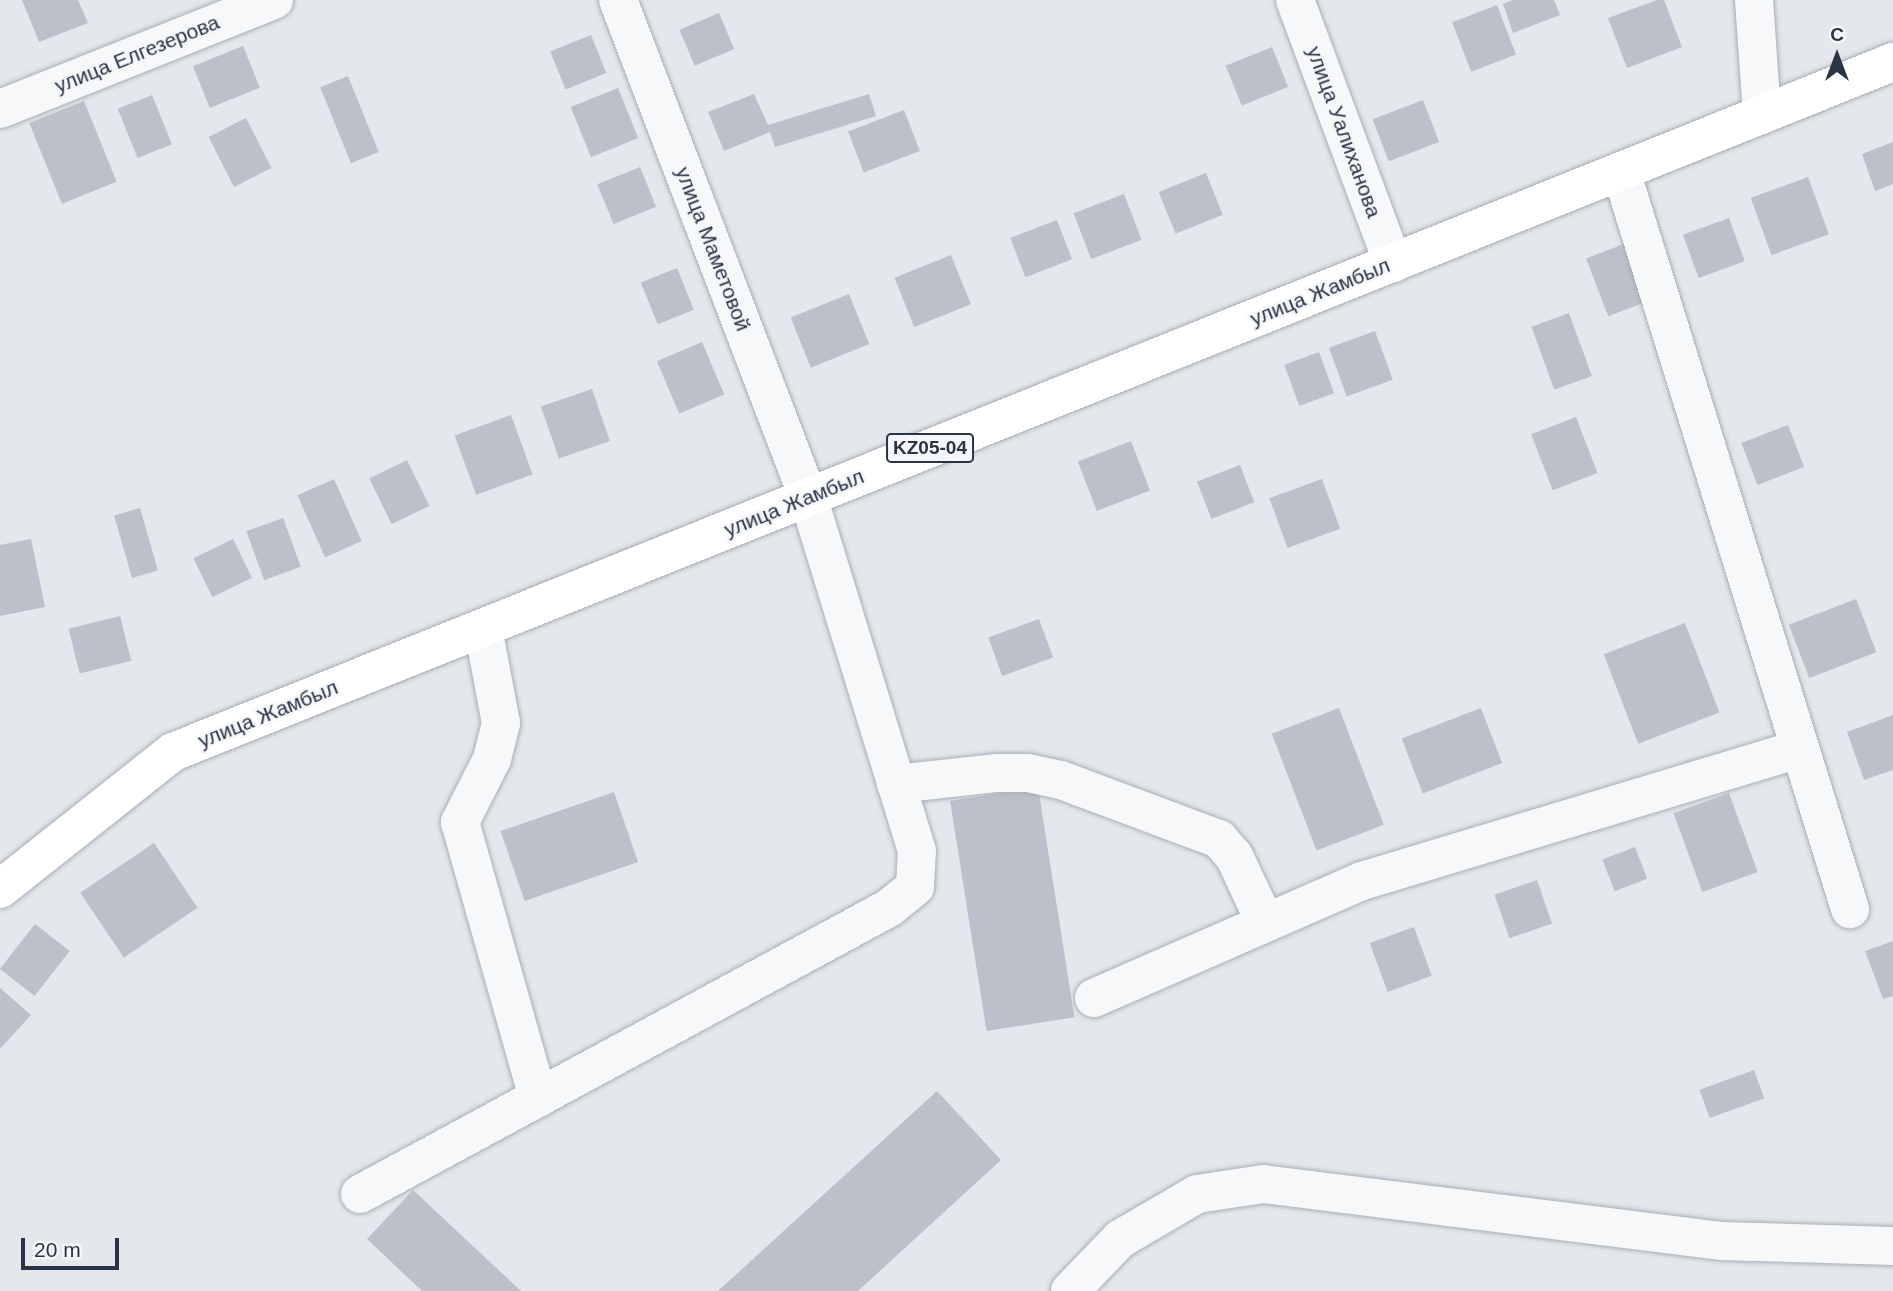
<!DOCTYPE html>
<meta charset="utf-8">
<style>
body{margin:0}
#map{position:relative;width:1893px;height:1291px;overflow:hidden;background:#e4e7ec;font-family:Helvetica,sans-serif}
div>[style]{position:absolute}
.building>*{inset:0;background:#bbc0ca;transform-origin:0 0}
.roads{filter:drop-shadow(0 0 2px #a9aeb7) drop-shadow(0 0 2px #a9aeb7)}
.minor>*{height:38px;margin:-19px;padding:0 19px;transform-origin:19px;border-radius:19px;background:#f7f8fa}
.major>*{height:38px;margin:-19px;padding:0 19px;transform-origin:19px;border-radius:19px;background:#fff}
span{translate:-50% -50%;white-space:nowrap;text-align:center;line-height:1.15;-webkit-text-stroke:5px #f4f6f9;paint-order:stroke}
.shield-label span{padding:2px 5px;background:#f4f6f9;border:2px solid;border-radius:5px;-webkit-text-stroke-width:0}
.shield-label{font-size:19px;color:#2b3445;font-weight:700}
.street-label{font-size:21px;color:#2b3445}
.north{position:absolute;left:1802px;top:21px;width:70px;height:70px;-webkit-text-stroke:5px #f4f6f9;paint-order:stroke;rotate:0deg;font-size:19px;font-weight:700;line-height:28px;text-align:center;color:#2b3445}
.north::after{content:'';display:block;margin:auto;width:24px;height:32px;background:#2b3445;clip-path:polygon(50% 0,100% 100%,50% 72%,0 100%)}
.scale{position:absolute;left:21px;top:1238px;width:98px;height:32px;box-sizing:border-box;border:4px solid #2b3445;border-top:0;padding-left:9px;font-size:21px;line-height:24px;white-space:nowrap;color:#2b3445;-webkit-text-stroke:5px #f4f6f9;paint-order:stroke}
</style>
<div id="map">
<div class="building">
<i style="clip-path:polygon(22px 0,78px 0,88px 23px,39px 42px)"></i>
<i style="clip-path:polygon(1513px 0,1554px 0,1560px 15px,1513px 33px,1503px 4px)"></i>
<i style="clip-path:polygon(1657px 0,1664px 0,1682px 47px,1627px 68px,1608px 18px)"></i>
<i style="left:1497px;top:5px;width:53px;height:48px;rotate:69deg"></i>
<i style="left:719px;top:13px;width:39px;height:43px;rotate:67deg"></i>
<i style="left:591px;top:35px;width:41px;height:44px;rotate:68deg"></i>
<i style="left:243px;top:46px;width:45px;height:54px;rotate:68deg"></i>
<i style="left:1272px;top:47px;width:43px;height:50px;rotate:68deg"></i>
<i style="left:348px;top:76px;width:82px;height:30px;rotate:68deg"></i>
<i style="left:618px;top:88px;width:54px;height:51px;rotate:68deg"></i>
<i style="clip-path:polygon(754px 94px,768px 125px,869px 94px,876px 116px,775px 147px,770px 132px,724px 151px,708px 112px)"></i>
<i style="left:152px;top:95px;width:53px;height:37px;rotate:68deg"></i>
<i style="left:1423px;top:100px;width:45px;height:54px;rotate:69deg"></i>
<i style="left:84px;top:101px;width:87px;height:59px;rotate:68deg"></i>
<i style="left:904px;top:110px;width:44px;height:60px;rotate:69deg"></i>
<i style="left:246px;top:118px;width:56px;height:42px;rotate:63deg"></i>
<i style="clip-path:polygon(1893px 142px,1893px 184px,1875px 191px,1862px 154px)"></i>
<i style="left:640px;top:167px;width:43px;height:46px;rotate:68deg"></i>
<i style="left:1206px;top:173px;width:45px;height:51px;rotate:68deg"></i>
<i style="left:1808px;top:177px;width:61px;height:61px;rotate:70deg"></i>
<i style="left:1124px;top:194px;width:49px;height:54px;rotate:69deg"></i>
<i style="left:1729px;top:218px;width:46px;height:49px;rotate:70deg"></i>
<i style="left:1057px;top:220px;width:42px;height:50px;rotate:69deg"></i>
<i style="left:1629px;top:242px;width:62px;height:46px;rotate:69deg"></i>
<i style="left:951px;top:255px;width:53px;height:61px;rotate:68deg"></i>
<i style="left:677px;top:268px;width:45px;height:39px;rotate:68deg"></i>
<i style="left:849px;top:294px;width:54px;height:63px;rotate:68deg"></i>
<i style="left:1569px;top:313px;width:67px;height:40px;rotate:70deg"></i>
<i style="left:1375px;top:331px;width:52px;height:49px;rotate:70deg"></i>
<i style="left:702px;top:342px;width:57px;height:49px;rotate:67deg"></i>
<i style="left:1319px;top:352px;width:44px;height:37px;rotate:70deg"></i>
<i style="left:592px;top:389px;width:55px;height:54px;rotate:71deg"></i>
<i style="left:511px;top:415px;width:63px;height:60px;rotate:70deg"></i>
<i style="left:1576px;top:417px;width:60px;height:48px;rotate:69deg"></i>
<i style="left:1788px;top:425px;width:45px;height:50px;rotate:69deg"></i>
<i style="left:1131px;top:441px;width:53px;height:57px;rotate:69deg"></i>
<i style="left:407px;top:460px;width:51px;height:42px;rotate:64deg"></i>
<i style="left:1240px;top:465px;width:40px;height:46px;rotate:69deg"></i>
<i style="left:334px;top:479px;width:68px;height:40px;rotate:66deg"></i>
<i style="left:1322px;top:479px;width:53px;height:56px;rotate:70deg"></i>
<i style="left:140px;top:508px;width:65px;height:27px;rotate:74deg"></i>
<i style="left:283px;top:518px;width:52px;height:39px;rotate:70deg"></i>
<i style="clip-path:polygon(31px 539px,45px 607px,0 616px,0 545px)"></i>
<i style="left:233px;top:539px;width:43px;height:44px;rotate:64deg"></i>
<i style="left:1856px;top:599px;width:57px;height:72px;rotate:69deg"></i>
<i style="left:120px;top:616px;width:46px;height:53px;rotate:76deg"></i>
<i style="left:1039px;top:619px;width:41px;height:54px;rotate:70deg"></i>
<i style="left:1685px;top:623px;width:96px;height:87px;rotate:69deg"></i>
<i style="left:1339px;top:708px;width:125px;height:72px;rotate:69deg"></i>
<i style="left:1481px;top:708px;width:59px;height:85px;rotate:69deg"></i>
<i style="clip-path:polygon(1893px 715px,1893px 770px,1864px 780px,1847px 732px)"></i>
<i style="left:1038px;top:787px;width:233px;height:89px;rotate:81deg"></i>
<i style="left:614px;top:792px;width:74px;height:120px;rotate:71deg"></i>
<i style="left:1729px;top:793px;width:84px;height:59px;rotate:70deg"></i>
<i style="left:154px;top:843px;width:78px;height:89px;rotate:56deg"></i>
<i style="left:1635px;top:847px;width:34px;height:35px;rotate:69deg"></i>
<i style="left:1537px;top:880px;width:46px;height:45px;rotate:71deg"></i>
<i style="left:35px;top:924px;width:44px;height:57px;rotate:38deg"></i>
<i style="left:1414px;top:927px;width:52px;height:47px;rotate:70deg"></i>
<i style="clip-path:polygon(1893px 941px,1893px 996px,1883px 999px,1865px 951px)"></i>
<i style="clip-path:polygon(0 988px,31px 1015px,0 1049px)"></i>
<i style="left:1754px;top:1070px;width:30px;height:58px;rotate:70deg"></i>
<i style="clip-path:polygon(937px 1091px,1001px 1160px,858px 1291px,718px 1291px)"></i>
<i style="clip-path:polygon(413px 1190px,521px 1291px,422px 1291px,367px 1239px)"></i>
</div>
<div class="roads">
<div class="minor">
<i style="left:1295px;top:0;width:281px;rotate:69.6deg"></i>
<i style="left:1754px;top:0;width:115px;rotate:86deg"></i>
<i style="left:0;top:109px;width:295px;rotate:-21.7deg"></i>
<i style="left:1621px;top:171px;width:773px;rotate:72.76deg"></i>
<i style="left:483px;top:628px;width:97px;rotate:79.3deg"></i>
<i style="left:501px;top:723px;width:37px;rotate:104deg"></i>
<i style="left:492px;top:759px;width:71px;rotate:116.9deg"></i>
<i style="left:460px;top:822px;width:287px;rotate:74.2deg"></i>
<i style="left:896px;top:784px;width:100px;rotate:-6.3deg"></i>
<i style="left:995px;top:773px;width:33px"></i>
<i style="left:1028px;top:773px;width:34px;rotate:12deg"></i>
<i style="left:1061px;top:780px;width:169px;rotate:20.5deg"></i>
<i style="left:1219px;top:839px;width:23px;rotate:49deg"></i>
<i style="left:1234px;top:856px;width:73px;rotate:64.8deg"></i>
<i style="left:1094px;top:998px;width:292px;rotate:-23.6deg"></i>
<i style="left:1362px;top:881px;width:457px;rotate:-16.8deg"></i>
<i style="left:360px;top:1194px;width:601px;rotate:-28.4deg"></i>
<i style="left:889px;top:908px;width:33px;rotate:-39deg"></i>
<i style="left:915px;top:887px;width:36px;rotate:-87deg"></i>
<i style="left:917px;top:851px;width:370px;rotate:-107.1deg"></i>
<i style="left:808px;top:497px;width:532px;rotate:-110.92deg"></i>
<i style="left:1070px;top:1291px;width:72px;rotate:-46.1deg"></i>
<i style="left:1120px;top:1239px;width:89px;rotate:-30.3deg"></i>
<i style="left:1197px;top:1194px;width:67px;rotate:-8.6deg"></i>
<i style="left:1263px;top:1184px;width:463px;rotate:7.1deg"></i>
<i style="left:1722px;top:1241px;width:171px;rotate:1.7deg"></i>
</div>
<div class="major">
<i style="left:0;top:889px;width:221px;rotate:-38.4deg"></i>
<i style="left:173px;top:752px;width:1853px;rotate:-21.86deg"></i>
</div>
</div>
<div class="shield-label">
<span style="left:930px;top:448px">KZ05-04</span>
</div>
<div class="street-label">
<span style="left:137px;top:54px;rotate:-22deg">улица Елгезерова</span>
<span style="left:1344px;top:132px;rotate:70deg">улица Уалиханова</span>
<span style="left:713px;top:249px;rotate:69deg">улица Маметовой</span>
<span style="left:1320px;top:292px;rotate:-22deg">улица Жамбыл</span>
<span style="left:794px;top:503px;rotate:-22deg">улица Жамбыл</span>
<span style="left:268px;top:714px;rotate:-22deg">улица Жамбыл</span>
</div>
<div class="north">С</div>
<div class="scale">20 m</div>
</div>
